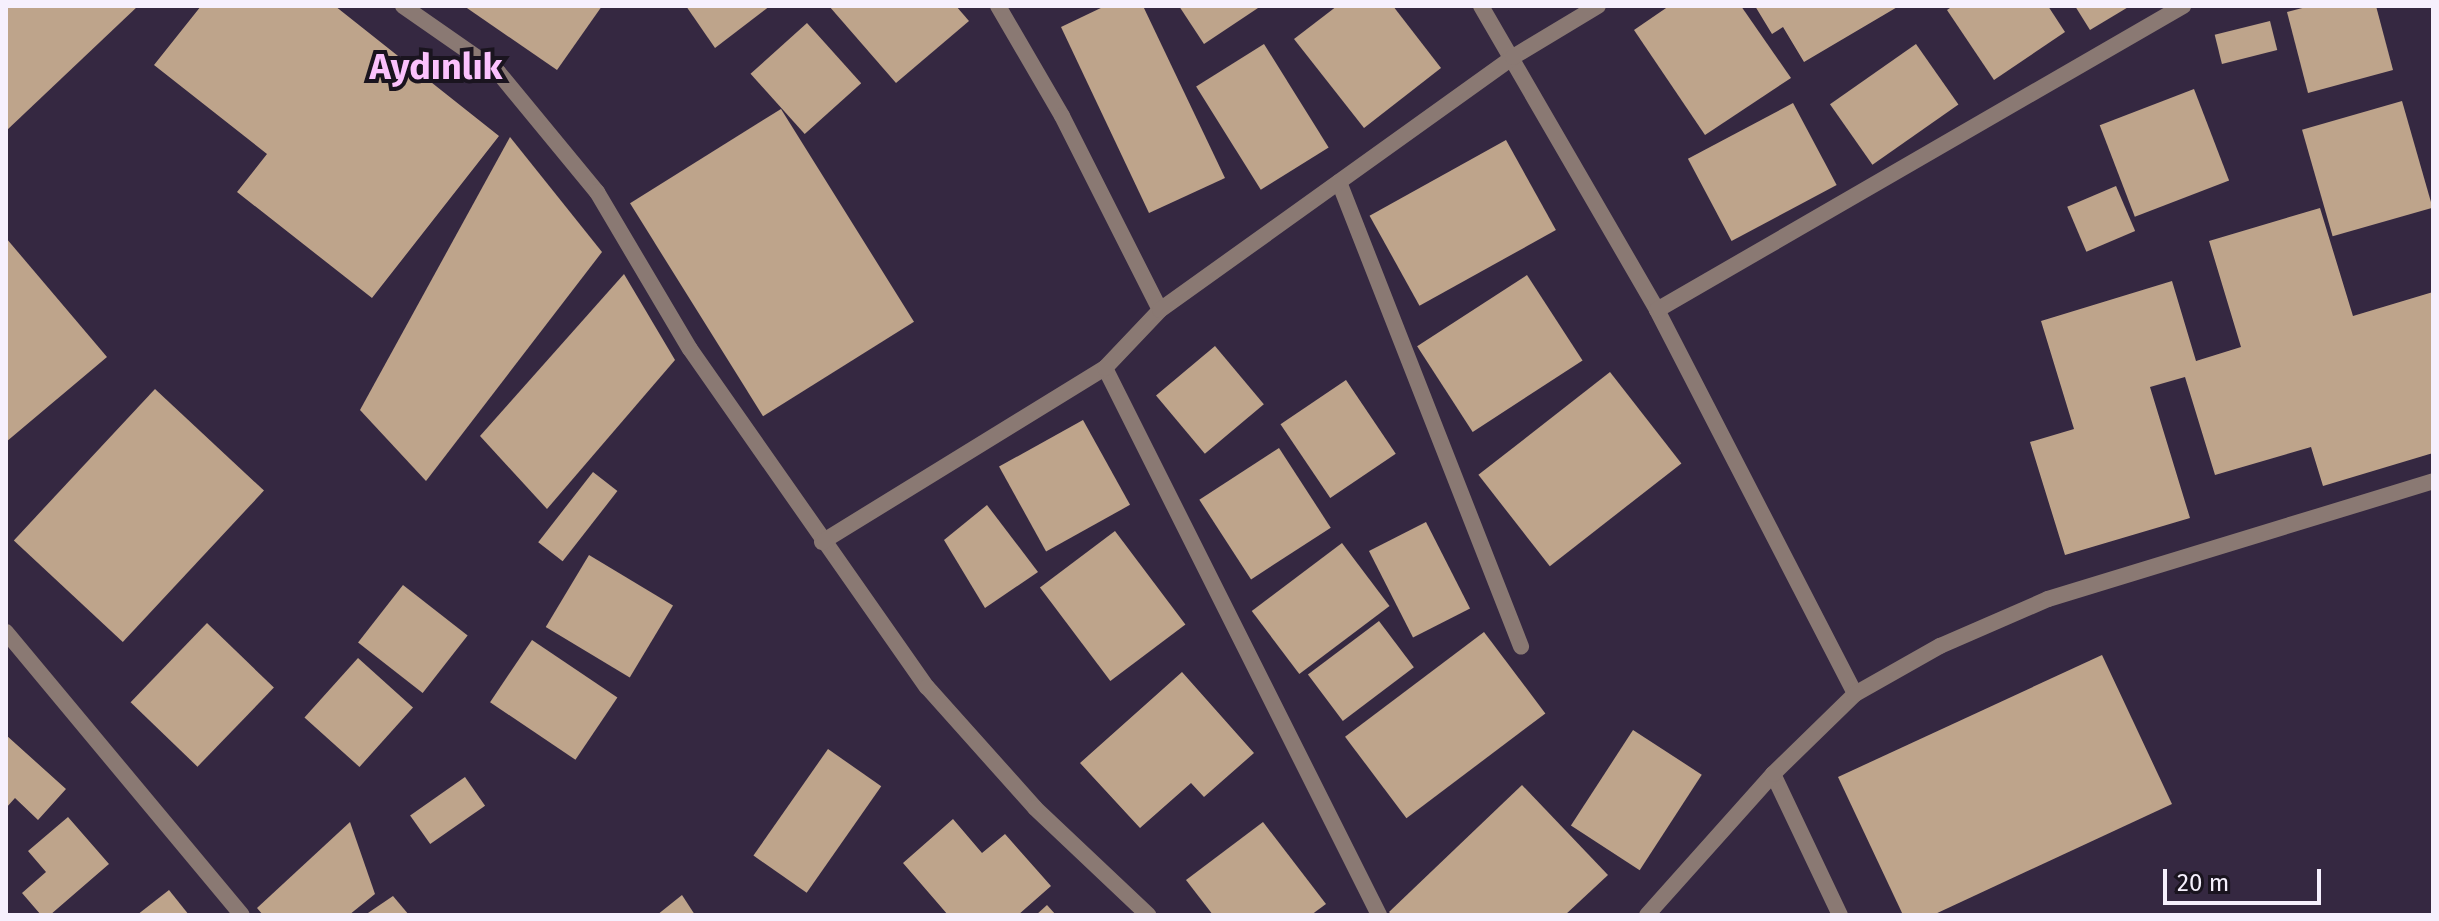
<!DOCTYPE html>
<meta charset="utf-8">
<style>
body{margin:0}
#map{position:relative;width:2439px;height:921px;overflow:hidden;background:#352841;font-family:"Fira Sans",sans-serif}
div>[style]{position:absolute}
.building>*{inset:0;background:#bea48b;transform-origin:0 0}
.service>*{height:16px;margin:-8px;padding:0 8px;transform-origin:8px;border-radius:8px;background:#8a7973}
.minor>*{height:16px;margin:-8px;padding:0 8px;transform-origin:8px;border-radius:8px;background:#8a7973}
span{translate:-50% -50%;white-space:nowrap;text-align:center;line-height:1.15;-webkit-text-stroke:8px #1a141f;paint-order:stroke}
.district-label{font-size:36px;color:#fbc2fd;font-weight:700}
.frame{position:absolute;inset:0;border:8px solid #f6f0fd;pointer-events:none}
.scale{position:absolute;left:2163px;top:869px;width:158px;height:36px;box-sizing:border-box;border:4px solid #f6f0fd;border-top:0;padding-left:10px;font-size:24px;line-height:28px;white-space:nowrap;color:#f6f0fd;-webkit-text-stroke:6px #1a141f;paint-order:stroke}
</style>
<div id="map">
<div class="building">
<i style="clip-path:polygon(6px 6px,138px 6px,6px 131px)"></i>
<i style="clip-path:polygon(201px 6px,335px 6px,499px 136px,372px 298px,237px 192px,267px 154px,154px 65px)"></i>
<i style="clip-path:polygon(464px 6px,602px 6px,557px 70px)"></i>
<i style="clip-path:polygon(686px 6px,770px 6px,715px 48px)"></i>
<i style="clip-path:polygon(829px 6px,956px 6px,969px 21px,896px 83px)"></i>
<i style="clip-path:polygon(1105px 6px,1143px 6px,1225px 178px,1149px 213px,1061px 27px)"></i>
<i style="clip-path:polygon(1179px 6px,1261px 6px,1204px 44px)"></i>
<i style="clip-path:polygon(1337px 6px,1393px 6px,1441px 68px,1364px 128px,1294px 39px)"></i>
<i style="clip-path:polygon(1669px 6px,1741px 6px,1791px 78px,1705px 135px,1634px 30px)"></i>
<i style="clip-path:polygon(1755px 6px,1899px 6px,1804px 62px,1783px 27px,1772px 34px)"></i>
<i style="clip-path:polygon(1953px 6px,2048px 6px,2065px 32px,1994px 80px,1947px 10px)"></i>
<i style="clip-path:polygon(2075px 6px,2130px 6px,2090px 30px)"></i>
<i style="clip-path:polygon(2310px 6px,2376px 6px,2393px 70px,2308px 93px,2287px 12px)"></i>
<i style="left:2270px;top:21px;width:30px;height:57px;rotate:76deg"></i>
<i style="left:807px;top:23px;width:81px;height:76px;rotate:48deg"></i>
<i style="left:1264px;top:44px;width:122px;height:80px;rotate:58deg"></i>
<i style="left:1916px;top:44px;width:74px;height:105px;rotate:55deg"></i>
<i style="left:2194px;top:89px;width:98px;height:101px;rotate:69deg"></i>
<i style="left:2402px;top:101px;width:111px;height:104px;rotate:74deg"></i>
<i style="left:1793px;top:103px;width:93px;height:119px;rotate:62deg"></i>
<i style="left:781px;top:109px;width:251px;height:178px;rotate:58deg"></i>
<i style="clip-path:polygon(510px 137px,602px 252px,426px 481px,360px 410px)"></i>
<i style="left:1506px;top:140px;width:103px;height:156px;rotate:61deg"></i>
<i style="left:2116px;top:186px;width:49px;height:53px;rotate:67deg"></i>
<i style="clip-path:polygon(2320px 208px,2353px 316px,2433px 292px,2433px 453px,2323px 486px,2311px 447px,2215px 475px,2185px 377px,2150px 387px,2190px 518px,2065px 555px,2030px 442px,2074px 429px,2041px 321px,2172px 281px,2196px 361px,2241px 347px,2209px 241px)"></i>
<i style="clip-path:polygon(6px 238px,107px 357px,6px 442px)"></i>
<i style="clip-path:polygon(624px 274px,675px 360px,547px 509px,480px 436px)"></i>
<i style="left:1527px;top:275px;width:102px;height:131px;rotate:57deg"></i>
<i style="left:1215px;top:346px;width:76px;height:77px;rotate:50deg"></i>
<i style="left:1610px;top:372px;width:116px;height:167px;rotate:52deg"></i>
<i style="left:1346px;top:380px;width:89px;height:79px;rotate:56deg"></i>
<i style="left:155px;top:389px;width:149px;height:207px;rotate:43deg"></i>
<i style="left:1083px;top:420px;width:97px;height:96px;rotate:61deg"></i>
<i style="left:1279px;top:448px;width:95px;height:95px;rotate:57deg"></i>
<i style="left:593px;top:472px;width:31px;height:89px;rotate:38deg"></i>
<i style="clip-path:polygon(987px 505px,1038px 572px,985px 608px,944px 540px)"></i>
<i style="left:1426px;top:522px;width:97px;height:64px;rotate:63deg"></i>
<i style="left:1115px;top:531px;width:117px;height:94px;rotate:53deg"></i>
<i style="left:1342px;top:543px;width:79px;height:113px;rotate:53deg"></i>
<i style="left:589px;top:555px;width:98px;height:84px;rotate:31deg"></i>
<i style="left:403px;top:585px;width:82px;height:73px;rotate:38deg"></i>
<i style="left:1379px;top:621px;width:58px;height:89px;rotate:53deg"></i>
<i style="left:207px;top:623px;width:93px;height:110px;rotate:44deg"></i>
<i style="left:1484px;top:632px;width:102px;height:174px;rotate:53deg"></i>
<i style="left:532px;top:640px;width:103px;height:75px;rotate:34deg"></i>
<i style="clip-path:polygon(2102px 655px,2172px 804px,1933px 915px,1903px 915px,1838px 777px)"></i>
<i style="left:358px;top:658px;width:74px;height:80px;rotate:42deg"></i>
<i style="clip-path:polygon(1182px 672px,1254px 753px,1204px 797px,1191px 783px,1140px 828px,1080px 763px)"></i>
<i style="left:1633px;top:730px;width:82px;height:114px;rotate:33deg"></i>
<i style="clip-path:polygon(6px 735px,66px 789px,38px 820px,15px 798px,6px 808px)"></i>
<i style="left:828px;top:749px;width:65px;height:130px;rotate:35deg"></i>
<i style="left:465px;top:777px;width:35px;height:67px;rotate:55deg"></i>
<i style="clip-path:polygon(1522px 785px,1608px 875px,1565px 915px,1392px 915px,1389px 912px)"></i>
<i style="clip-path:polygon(68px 817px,109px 864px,50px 915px,41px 915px,22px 893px,46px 872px,28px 851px)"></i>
<i style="clip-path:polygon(953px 819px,982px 853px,1005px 834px,1051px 886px,1018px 915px,948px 915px,903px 863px)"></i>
<i style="clip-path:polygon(350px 822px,375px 894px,349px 915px,263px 915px,257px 908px)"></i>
<i style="clip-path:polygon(1263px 822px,1326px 904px,1311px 915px,1213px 915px,1186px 880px)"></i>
<i style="clip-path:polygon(169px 890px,189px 915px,137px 915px)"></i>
<i style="clip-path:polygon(682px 895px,695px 915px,657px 915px)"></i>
<i style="clip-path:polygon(393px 896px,409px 915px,365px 915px)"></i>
<i style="clip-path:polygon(1047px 905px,1056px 915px,1036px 915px)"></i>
</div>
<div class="service">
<i style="left:1339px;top:182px;width:499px;rotate:68.6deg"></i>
<i style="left:1773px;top:774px;width:156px;rotate:64.6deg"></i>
</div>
<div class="minor">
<i style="left:403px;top:6px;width:116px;rotate:34.8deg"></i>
<i style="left:498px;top:72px;width:156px;rotate:50.5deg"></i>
<i style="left:597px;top:192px;width:182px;rotate:59.4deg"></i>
<i style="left:690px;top:349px;width:413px;rotate:55deg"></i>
<i style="left:927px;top:687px;width:162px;rotate:48.2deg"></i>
<i style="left:1035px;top:808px;width:156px;rotate:43.4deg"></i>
<i style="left:998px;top:6px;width:127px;rotate:59.8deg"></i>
<i style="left:1062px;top:116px;width:217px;rotate:63.2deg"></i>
<i style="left:1481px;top:6px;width:351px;rotate:59.9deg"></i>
<i style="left:1657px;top:310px;width:432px;rotate:62.7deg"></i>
<i style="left:1657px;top:310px;width:608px;rotate:-30.03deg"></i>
<i style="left:1105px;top:368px;width:612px;rotate:63.39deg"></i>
<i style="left:822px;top:542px;width:332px;rotate:-31.6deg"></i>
<i style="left:1105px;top:368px;width:80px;rotate:-46.5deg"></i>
<i style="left:1160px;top:310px;width:434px;rotate:-35.6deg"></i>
<i style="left:1513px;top:57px;width:99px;rotate:-31deg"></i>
<i style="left:6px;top:632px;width:368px;rotate:50.2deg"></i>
<i style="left:1647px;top:915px;width:189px;rotate:-48.2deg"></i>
<i style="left:1773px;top:774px;width:115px;rotate:-44.3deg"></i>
<i style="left:1855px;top:694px;width:98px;rotate:-29.5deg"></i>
<i style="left:1940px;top:646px;width:118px;rotate:-23.5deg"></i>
<i style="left:2048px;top:599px;width:403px;rotate:-17deg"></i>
</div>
<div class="district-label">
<span style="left:436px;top:68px">Aydınlık</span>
</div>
<div class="frame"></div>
<div class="scale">20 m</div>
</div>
